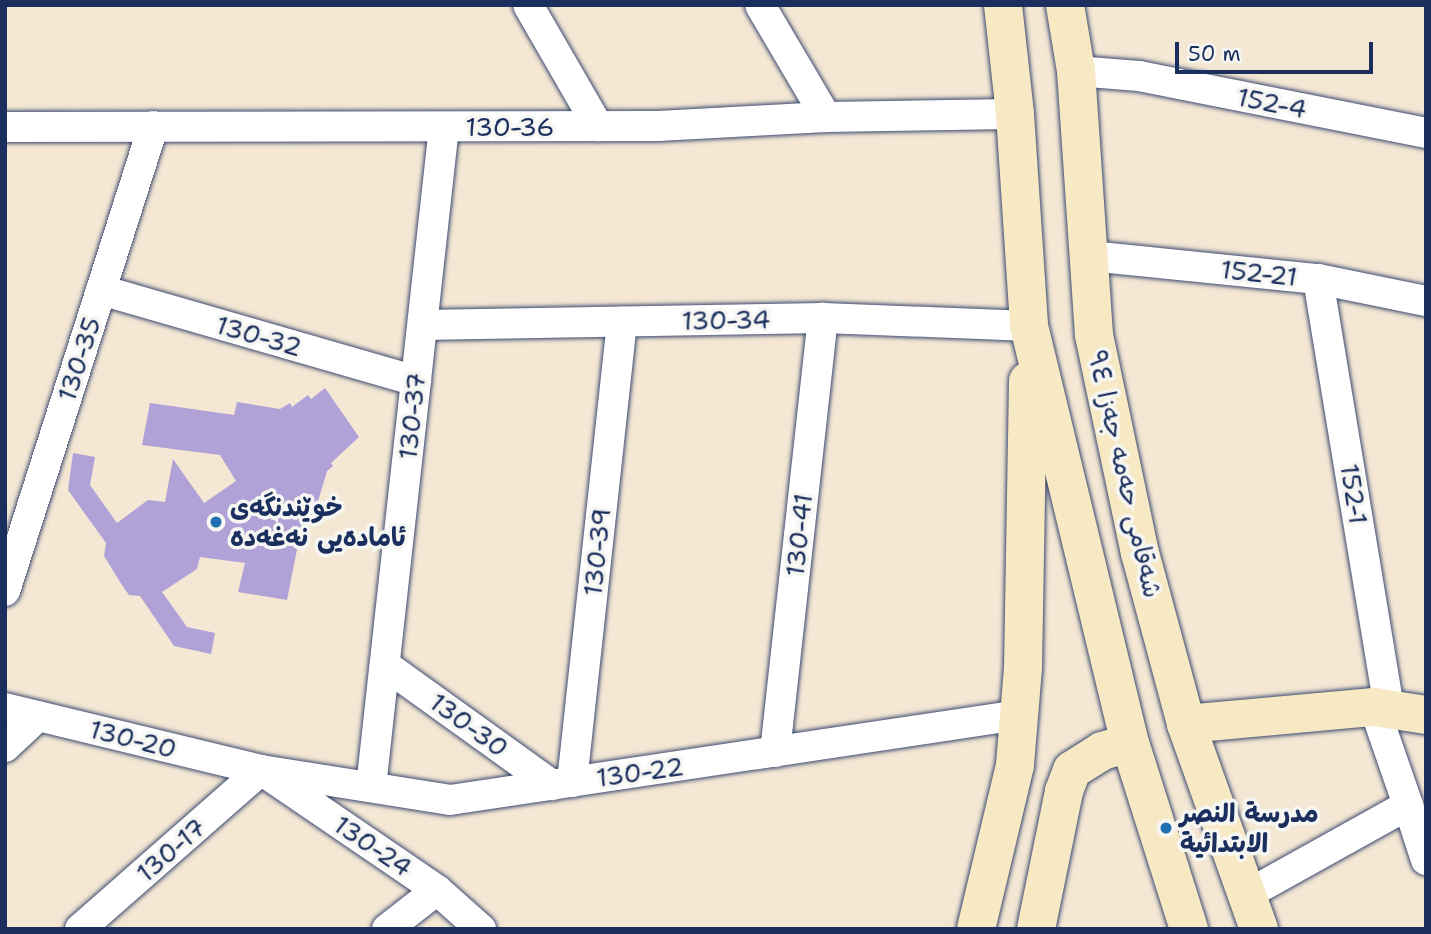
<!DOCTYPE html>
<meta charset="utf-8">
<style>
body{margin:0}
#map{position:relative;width:1431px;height:934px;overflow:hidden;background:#f4e7d4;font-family:"Shantell Sans","Playpen Sans Arabic",sans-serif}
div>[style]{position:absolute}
.building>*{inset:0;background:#b0a1d6}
.roads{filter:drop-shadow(0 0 2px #3c4b70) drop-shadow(0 0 2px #3c4b70)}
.street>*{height:30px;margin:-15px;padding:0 15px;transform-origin:15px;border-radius:15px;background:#fff}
.secondary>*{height:38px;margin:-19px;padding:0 19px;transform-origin:19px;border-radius:19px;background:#f7e9c3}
.dots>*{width:19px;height:19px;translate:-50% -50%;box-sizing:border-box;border:4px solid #f6f6f2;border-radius:50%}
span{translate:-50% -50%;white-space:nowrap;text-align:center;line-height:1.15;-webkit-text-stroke:7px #f6f6f2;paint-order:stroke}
.street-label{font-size:26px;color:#1b2f5e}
.poi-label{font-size:26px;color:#1b2f5e;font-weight:700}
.left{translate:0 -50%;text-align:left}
.frame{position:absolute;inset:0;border:7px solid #1b2f5e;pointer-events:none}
.scale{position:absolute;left:1175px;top:42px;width:198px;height:32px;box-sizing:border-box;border:4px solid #1b2f5e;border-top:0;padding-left:9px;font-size:21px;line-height:24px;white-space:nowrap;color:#1b2f5e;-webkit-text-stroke:5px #f6f6f2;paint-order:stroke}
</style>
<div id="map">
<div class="building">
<i style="clip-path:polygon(325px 388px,359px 437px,331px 463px,333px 466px,327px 471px,314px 515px,304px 514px,287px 600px,238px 592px,245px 563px,200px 557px,197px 569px,162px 592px,187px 627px,215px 633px,211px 654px,174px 646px,140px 596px,129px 595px,120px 582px,104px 556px,106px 543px,68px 490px,73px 453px,95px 457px,90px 485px,117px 523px,148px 500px,165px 502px,173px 459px,204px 503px,236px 481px,220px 455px,142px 445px,150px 403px,234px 415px,237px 402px,280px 409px,290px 403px,292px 407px,308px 395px,311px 399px)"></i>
</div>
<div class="roads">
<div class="street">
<i style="left:528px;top:5px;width:140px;rotate:60deg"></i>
<i style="left:760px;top:5px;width:130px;rotate:59.5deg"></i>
<i style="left:1076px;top:71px;width:63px;rotate:4.5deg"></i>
<i style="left:1139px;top:76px;width:293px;rotate:11.2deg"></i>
<i style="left:5px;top:127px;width:653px;rotate:-0.09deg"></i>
<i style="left:658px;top:126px;width:168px;rotate:-3.1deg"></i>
<i style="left:826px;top:117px;width:189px;rotate:-0.9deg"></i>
<i style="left:1090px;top:256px;width:229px;rotate:5.8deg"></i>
<i style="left:1318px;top:279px;width:110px;rotate:11.5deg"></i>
<i style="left:1318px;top:279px;width:437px;rotate:80.6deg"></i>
<i style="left:101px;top:290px;width:328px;rotate:16.1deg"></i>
<i style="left:423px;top:325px;width:400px;rotate:-1deg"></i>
<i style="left:823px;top:318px;width:206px;rotate:2.2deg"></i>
<i style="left:5px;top:591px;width:488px;rotate:-72.3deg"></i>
<i style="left:385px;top:665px;width:206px;rotate:35.7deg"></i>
<i style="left:5px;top:708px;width:263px;rotate:13.6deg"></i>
<i style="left:261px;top:770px;width:191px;rotate:9deg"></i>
<i style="left:450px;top:800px;width:575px;rotate:-8.5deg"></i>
<i style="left:5px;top:747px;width:45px;rotate:-43.2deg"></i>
<i style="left:775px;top:752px;width:437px;rotate:-83.7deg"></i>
<i style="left:270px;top:776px;width:202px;rotate:34.3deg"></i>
<i style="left:437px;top:890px;width:59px;rotate:41.6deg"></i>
<i style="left:572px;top:782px;width:463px;rotate:-83.8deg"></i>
<i style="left:371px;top:787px;width:664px;rotate:-83.69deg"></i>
<i style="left:1408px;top:805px;width:58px;rotate:71.9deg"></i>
<i style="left:1248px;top:894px;width:183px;rotate:-29.1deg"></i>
<i style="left:1408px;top:805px;width:104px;rotate:-109.1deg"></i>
<i style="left:80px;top:929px;width:241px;rotate:-41.3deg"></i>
<i style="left:387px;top:929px;width:63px;rotate:-38deg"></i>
</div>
<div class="secondary">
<i style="left:1003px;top:5px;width:110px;rotate:83.7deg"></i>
<i style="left:1015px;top:114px;width:212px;rotate:86.2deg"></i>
<i style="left:1029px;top:326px;width:429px;rotate:76.4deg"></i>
<i style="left:1130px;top:743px;width:195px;rotate:72.4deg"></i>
<i style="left:1065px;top:5px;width:67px;rotate:80.5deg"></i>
<i style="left:1076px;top:71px;width:265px;rotate:86.1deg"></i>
<i style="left:1094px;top:335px;width:223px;rotate:78.1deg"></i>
<i style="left:1140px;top:553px;width:177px;rotate:74.9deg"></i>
<i style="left:1186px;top:724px;width:218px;rotate:70.4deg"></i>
<i style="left:1186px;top:724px;width:189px;rotate:-5.2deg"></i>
<i style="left:1374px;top:707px;width:53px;rotate:8.7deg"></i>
<i style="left:976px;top:929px;width:169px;rotate:-76.6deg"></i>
<i style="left:1015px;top:765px;width:97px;rotate:-85.3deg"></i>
<i style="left:1023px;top:668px;width:287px;rotate:-89deg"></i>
<i style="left:1036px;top:929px;width:141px;rotate:-78.5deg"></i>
<i style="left:1064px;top:791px;width:22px;rotate:-69deg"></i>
<i style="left:1072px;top:770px;width:36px;rotate:-32deg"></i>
<i style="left:1102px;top:751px;width:29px;rotate:-16deg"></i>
</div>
</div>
<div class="dots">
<i style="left:216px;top:522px;background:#1f6fb2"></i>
<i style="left:1166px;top:828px;background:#1f6fb2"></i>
</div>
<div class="street-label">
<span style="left:1272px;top:103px;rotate:11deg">152-4</span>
<span style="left:510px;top:127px">130-36</span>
<span style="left:1259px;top:273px;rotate:6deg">152-21</span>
<span style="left:726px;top:320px;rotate:-1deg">130-34</span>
<span style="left:259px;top:336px;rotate:16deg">130-32</span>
<span style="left:79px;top:359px;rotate:-72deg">130-35</span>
<span style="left:412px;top:416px;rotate:-84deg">130-37</span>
<span style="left:1125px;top:474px;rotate:77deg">شەقامی حەمە جەزا ٩٤</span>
<span style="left:1354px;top:494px;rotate:81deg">152-1</span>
<span style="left:799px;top:535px;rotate:-84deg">130-41</span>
<span style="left:597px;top:552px;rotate:-84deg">130-39</span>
<span style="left:469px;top:725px;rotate:36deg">130-30</span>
<span style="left:133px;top:739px;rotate:14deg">130-20</span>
<span style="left:640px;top:772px;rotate:-8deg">130-22</span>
<span style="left:373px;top:846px;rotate:34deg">130-24</span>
<span style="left:171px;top:850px;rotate:-41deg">130-17</span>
</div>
<div class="poi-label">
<span class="left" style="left:230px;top:522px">خوێندنگەی<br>ئامادەیی نەغەدە</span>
<span class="left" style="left:1180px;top:828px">مدرسة النصر<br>الابتدائية</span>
</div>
<div class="frame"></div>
<div class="scale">50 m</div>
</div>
